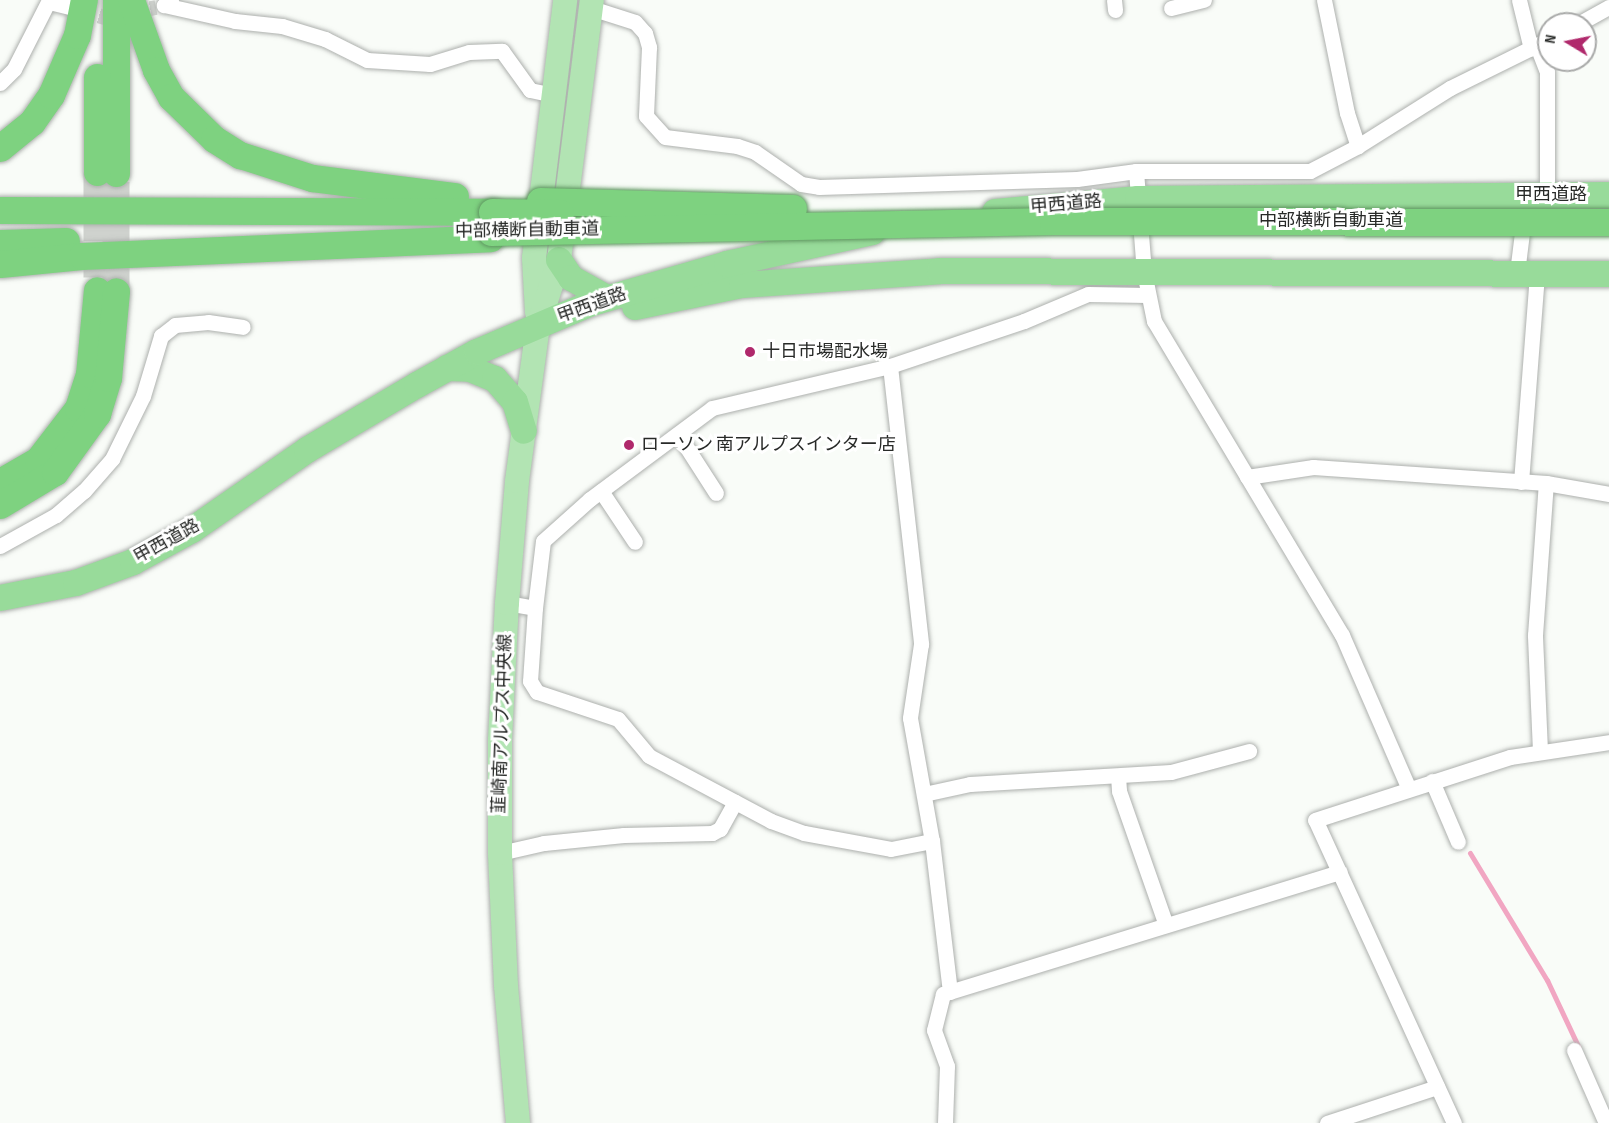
<!DOCTYPE html>
<meta charset="utf-8">
<style>
body{margin:0}
#map{position:relative;width:1609px;height:1123px;overflow:hidden;background:#f9fcf8;font-family:"Sofia Sans Condensed","Noto Sans JP",sans-serif}
div>[style]{position:absolute}
.stream>*{height:5px;margin:-2.5px;padding:0 2.5px;transform-origin:2.5px;border-radius:2.5px;background:#f1a6c2}
.minor-tunnel>*{height:15px;margin-top:-7.5px;transform-origin:0;background:repeating-linear-gradient(90deg,#cfd2ce 0 15px,transparent 0 23px)}
.motorway-tunnel>*{height:27px;margin-top:-13.5px;transform-origin:0;background:repeating-linear-gradient(90deg,#cfd2ce 0 27px,transparent 0 41px)}
.roads{filter:drop-shadow(0 0 2px #adb0ad) drop-shadow(0 0 2px #adb0ad)}
.minor>*{height:15px;margin:-7.5px;padding:0 7.5px;transform-origin:7.5px;border-radius:7.5px;background:#fff}
.primary>*{height:24px;margin:-12px;padding:0 12px;transform-origin:12px;border-radius:12px;background:#b2e4b3}
.trunk>*{height:26px;margin:-13px;padding:0 13px;transform-origin:13px;border-radius:13px;background:#98db9a}
.motorway>*{height:27px;margin:-13.5px;padding:0 13.5px;transform-origin:13.5px;border-radius:13.5px;background:#7ed280}
.bridges{filter:drop-shadow(0 0 2px #609761) drop-shadow(0 0 2px #609761)}
.motorway-bridge>*{height:27px;margin:-13.5px;padding:0 13.5px;transform-origin:13.5px;border-radius:13.5px;background:#7ed280}
.dots>*{width:16px;height:16px;translate:-50% -50%;box-sizing:border-box;border:3px solid #fff;border-radius:50%}
span{translate:-50% -50%;white-space:nowrap;text-align:center;line-height:1.15;-webkit-text-stroke:6px #fff;paint-order:stroke}
.street-label{font-size:18px;color:#282a28}
.poi-label{font-size:18px;color:#282a28}
.left{translate:0 -50%;text-align:left}
.north{position:absolute;left:1537px;top:12px;width:60px;height:60px;box-sizing:border-box;background:#fff;border:2px solid #a9aaa9;border-radius:50%;rotate:280deg;font-size:16px;font-weight:700;line-height:24px;text-align:center;color:#282a28}
.north::after{content:'';display:block;margin:auto;width:21px;height:27px;background:#b0296c;clip-path:polygon(50% 0,100% 100%,50% 72%,0 100%)}
</style>
<div id="map">
<div class="stream">
<i style="left:1470px;top:853px;width:149px;rotate:58.8deg"></i>
<i style="left:1547px;top:980px;width:75px;rotate:64.8deg"></i>
</div>
<div class="minor-tunnel">
<i style="left:77px;top:9px;width:29px;rotate:16deg"></i>
<i style="left:105px;top:17px;width:52px;rotate:-11.1deg"></i>
</div>
<div class="motorway-tunnel">
<i style="left:97px;top:172px;width:105px;rotate:90deg"></i>
<i style="left:116px;top:291px;width:118px;rotate:-90deg"></i>
</div>
<div class="roads">
<div class="minor">
<i style="left:171px;top:0;width:9px;rotate:144deg"></i>
<i style="left:164px;top:5px;width:73px;rotate:12.7deg"></i>
<i style="left:235px;top:21px;width:47px;rotate:6.1deg"></i>
<i style="left:282px;top:26px;width:45px;rotate:16.8deg"></i>
<i style="left:325px;top:39px;width:47px;rotate:26.6deg"></i>
<i style="left:367px;top:60px;width:63px;rotate:3.6deg"></i>
<i style="left:430px;top:64px;width:41px;rotate:-17.1deg"></i>
<i style="left:469px;top:52px;width:33px;rotate:-2deg"></i>
<i style="left:502px;top:51px;width:48px;rotate:54.3deg"></i>
<i style="left:530px;top:90px;width:24px;rotate:12deg"></i>
<i style="left:1114px;top:0;width:10px;rotate:84deg"></i>
<i style="left:1324px;top:0;width:115px;rotate:78.5deg"></i>
<i style="left:1347px;top:113px;width:35px;rotate:72deg"></i>
<i style="left:1519px;top:0;width:50px;rotate:76.2deg"></i>
<i style="left:49px;top:2px;width:21px;rotate:14deg"></i>
<i style="left:591px;top:8px;width:46px;rotate:17.7deg"></i>
<i style="left:635px;top:22px;width:15px;rotate:48deg"></i>
<i style="left:645px;top:33px;width:15px;rotate:74deg"></i>
<i style="left:649px;top:47px;width:69px;rotate:92.5deg"></i>
<i style="left:646px;top:116px;width:28px;rotate:48deg"></i>
<i style="left:665px;top:137px;width:73px;rotate:7.1deg"></i>
<i style="left:737px;top:146px;width:19px;rotate:18deg"></i>
<i style="left:755px;top:152px;width:56px;rotate:34.8deg"></i>
<i style="left:801px;top:184px;width:18px;rotate:9deg"></i>
<i style="left:819px;top:187px;width:258px;rotate:-1.8deg"></i>
<i style="left:1077px;top:179px;width:60px;rotate:-7.7deg"></i>
<i style="left:1136px;top:171px;width:174px"></i>
<i style="left:1310px;top:171px;width:54px;rotate:-27.5deg"></i>
<i style="left:1358px;top:146px;width:109px;rotate:-32.2deg"></i>
<i style="left:1450px;top:88px;width:110px;rotate:-26.3deg"></i>
<i style="left:1171px;top:8px;width:34px;rotate:-14deg"></i>
<i style="left:1578px;top:24px;width:35px;rotate:-29deg"></i>
<i style="left:1537px;top:46px;width:28px;rotate:69deg"></i>
<i style="left:1547px;top:72px;width:124px;rotate:90deg"></i>
<i style="left:0;top:83px;width:20px;rotate:-45deg"></i>
<i style="left:14px;top:69px;width:77px;rotate:-63.1deg"></i>
<i style="left:1136px;top:171px;width:101px;rotate:85.5deg"></i>
<i style="left:1144px;top:272px;width:50px;rotate:78.5deg"></i>
<i style="left:1154px;top:321px;width:366px;rotate:59.1deg"></i>
<i style="left:1342px;top:635px;width:168px;rotate:66.5deg"></i>
<i style="left:1517px;top:273px;width:57px;rotate:-83deg"></i>
<i style="left:890px;top:366px;width:280px;rotate:83.6deg"></i>
<i style="left:921px;top:644px;width:75px;rotate:98.5deg"></i>
<i style="left:910px;top:718px;width:125px;rotate:79.9deg"></i>
<i style="left:932px;top:841px;width:152px;rotate:83.2deg"></i>
<i style="left:678px;top:434px;width:70px;rotate:57.2deg"></i>
<i style="left:1247px;top:477px;width:67px;rotate:-8.6deg"></i>
<i style="left:1313px;top:467px;width:234px;rotate:3.9deg"></i>
<i style="left:1546px;top:483px;width:64px;rotate:9.9deg"></i>
<i style="left:1521px;top:482px;width:210px;rotate:-85.6deg"></i>
<i style="left:601px;top:491px;width:61px;rotate:56.3deg"></i>
<i style="left:0;top:546px;width:64px;rotate:-29deg"></i>
<i style="left:56px;top:515px;width:37px;rotate:-41deg"></i>
<i style="left:84px;top:491px;width:43px;rotate:-48.8deg"></i>
<i style="left:112px;top:459px;width:70px;rotate:-63.8deg"></i>
<i style="left:143px;top:396px;width:63px;rotate:-73.3deg"></i>
<i style="left:161px;top:336px;width:18px;rotate:-38deg"></i>
<i style="left:175px;top:325px;width:33px;rotate:-5deg"></i>
<i style="left:208px;top:322px;width:35px;rotate:8deg"></i>
<i style="left:507px;top:603px;width:28px;rotate:10deg"></i>
<i style="left:535px;top:608px;width:73px;rotate:93.9deg"></i>
<i style="left:530px;top:681px;width:13px;rotate:58deg"></i>
<i style="left:537px;top:692px;width:85px;rotate:18.4deg"></i>
<i style="left:618px;top:719px;width:48px;rotate:50deg"></i>
<i style="left:649px;top:756px;width:138px;rotate:28deg"></i>
<i style="left:771px;top:821px;width:35px;rotate:20deg"></i>
<i style="left:804px;top:833px;width:88px;rotate:10.4deg"></i>
<i style="left:891px;top:849px;width:42px;rotate:-11deg"></i>
<i style="left:535px;top:608px;width:67px;rotate:-83.2deg"></i>
<i style="left:543px;top:541px;width:63px;rotate:-41.8deg"></i>
<i style="left:590px;top:499px;width:152px;rotate:-36.7deg"></i>
<i style="left:712px;top:408px;width:183px;rotate:-13.3deg"></i>
<i style="left:890px;top:366px;width:141px;rotate:-18.6deg"></i>
<i style="left:1024px;top:321px;width:69px;rotate:-22.9deg"></i>
<i style="left:1088px;top:294px;width:59px;rotate:1deg"></i>
<i style="left:1540px;top:751px;width:116px;rotate:-92.5deg"></i>
<i style="left:1535px;top:635px;width:152px;rotate:-85.9deg"></i>
<i style="left:1118px;top:776px;width:15px;rotate:86deg"></i>
<i style="left:1119px;top:791px;width:142px;rotate:70.7deg"></i>
<i style="left:1432px;top:781px;width:66px;rotate:66.9deg"></i>
<i style="left:924px;top:794px;width:47px;rotate:-12.3deg"></i>
<i style="left:970px;top:784px;width:201px;rotate:-3.4deg"></i>
<i style="left:1171px;top:772px;width:81px;rotate:-15.1deg"></i>
<i style="left:500px;top:853px;width:45px;rotate:-12.8deg"></i>
<i style="left:544px;top:843px;width:80px;rotate:-5.7deg"></i>
<i style="left:624px;top:835px;width:88px;rotate:-1.3deg"></i>
<i style="left:712px;top:833px;width:9px;rotate:-27deg"></i>
<i style="left:720px;top:829px;width:31px;rotate:-61deg"></i>
<i style="left:1574px;top:1050px;width:80px;rotate:66.3deg"></i>
<i style="left:945px;top:1123px;width:57px;rotate:-88deg"></i>
<i style="left:947px;top:1066px;width:38px;rotate:-110deg"></i>
<i style="left:934px;top:1030px;width:37px;rotate:-76deg"></i>
<i style="left:943px;top:994px;width:415px;rotate:-17.1deg"></i>
<i style="left:1327px;top:1123px;width:116px;rotate:-18.1deg"></i>
<i style="left:1454px;top:1123px;width:333px;rotate:-114.6deg"></i>
<i style="left:1315px;top:820px;width:205px;rotate:-17.9deg"></i>
<i style="left:1510px;top:757px;width:100px;rotate:-8.6deg"></i>
</div>
<div class="primary">
<i style="left:537px;top:312px;width:54px;rotate:-93.2deg"></i>
<i style="left:534px;top:258px;width:260px;rotate:-83.1deg"></i>
<i style="left:518px;top:1123px;width:138px;rotate:-95deg"></i>
<i style="left:506px;top:986px;width:133px;rotate:-92.6deg"></i>
<i style="left:500px;top:853px;width:113px;rotate:-90deg"></i>
<i style="left:500px;top:740px;width:137px;rotate:-87.1deg"></i>
<i style="left:507px;top:603px;width:122px;rotate:-85.3deg"></i>
<i style="left:517px;top:481px;width:156px;rotate:-82.3deg"></i>
<i style="left:538px;top:326px;width:69px;rotate:-72.3deg"></i>
<i style="left:559px;top:260px;width:262px;rotate:-82.8deg"></i>
</div>
<div class="trunk">
<i style="left:995px;top:212px;width:144px;rotate:-5.2deg"></i>
<i style="left:1138px;top:199px;width:471px;rotate:-0.5deg"></i>
<i style="left:559px;top:260px;width:22px;rotate:56deg"></i>
<i style="left:571px;top:278px;width:41px;rotate:29.1deg"></i>
<i style="left:635px;top:307px;width:109px;rotate:-11.6deg"></i>
<i style="left:742px;top:285px;width:198px;rotate:-4deg"></i>
<i style="left:940px;top:271px;width:669px;rotate:0.26deg"></i>
<i style="left:447px;top:368px;width:23px;rotate:2deg"></i>
<i style="left:470px;top:369px;width:27px;rotate:22deg"></i>
<i style="left:495px;top:379px;width:30px;rotate:49deg"></i>
<i style="left:515px;top:402px;width:30px;rotate:73deg"></i>
<i style="left:0;top:598px;width:77px;rotate:-11.2deg"></i>
<i style="left:76px;top:583px;width:61px;rotate:-20.2deg"></i>
<i style="left:133px;top:562px;width:67px;rotate:-28.5deg"></i>
<i style="left:192px;top:530px;width:140px;rotate:-34.8deg"></i>
<i style="left:307px;top:450px;width:128px;rotate:-30.6deg"></i>
<i style="left:417px;top:385px;width:68px;rotate:-28.8deg"></i>
<i style="left:477px;top:352px;width:125px;rotate:-23.1deg"></i>
<i style="left:592px;top:303px;width:141px;rotate:-16.1deg"></i>
<i style="left:727px;top:264px;width:149px;rotate:-12.4deg"></i>
</div>
<div class="motorway">
<i style="left:116px;top:0;width:173px;rotate:90deg"></i>
<i style="left:131px;top:0;width:74px;rotate:70.3deg"></i>
<i style="left:156px;top:70px;width:31px;rotate:61deg"></i>
<i style="left:171px;top:97px;width:60px;rotate:44.3deg"></i>
<i style="left:214px;top:139px;width:31px;rotate:32deg"></i>
<i style="left:240px;top:155px;width:76px;rotate:17.7deg"></i>
<i style="left:312px;top:178px;width:144px;rotate:7.2deg"></i>
<i style="left:0;top:148px;width:41px;rotate:-39.1deg"></i>
<i style="left:32px;top:122px;width:33px;rotate:-55deg"></i>
<i style="left:51px;top:95px;width:65px;rotate:-66.6deg"></i>
<i style="left:77px;top:35px;width:36px;rotate:-79deg"></i>
<i style="left:97px;top:172px;width:95px;rotate:-90deg"></i>
<i style="left:0;top:210px;width:492px;rotate:0.2deg"></i>
<i style="left:0;top:243px;width:66px;rotate:-1.7deg"></i>
<i style="left:0;top:264px;width:82px;rotate:-5.6deg"></i>
<i style="left:82px;top:256px;width:409px;rotate:-2.5deg"></i>
<i style="left:0;top:482px;width:44px;rotate:-30.1deg"></i>
<i style="left:38px;top:460px;width:66px;rotate:-52.4deg"></i>
<i style="left:78px;top:408px;width:36px;rotate:-72deg"></i>
<i style="left:89px;top:374px;width:84px;rotate:-84.6deg"></i>
<i style="left:0;top:505px;width:64px;rotate:-31deg"></i>
<i style="left:55px;top:472px;width:72px;rotate:-54.1deg"></i>
<i style="left:97px;top:414px;width:38px;rotate:-73deg"></i>
<i style="left:108px;top:378px;width:87px;rotate:-84.7deg"></i>
</div>
</div>
<div class="bridges">
<div class="motorway-bridge">
<i style="left:540px;top:201px;width:253px;rotate:1.6deg"></i>
<i style="left:492px;top:212px;width:68px;rotate:0.8deg"></i>
<i style="left:491px;top:232px;width:562px;rotate:-1.12deg"></i>
<i style="left:1053px;top:221px;width:556px;rotate:0.1deg"></i>
</div>
</div>
<div class="dots">
<i style="left:750px;top:352px;background:#b0296c"></i>
<i style="left:629px;top:445px;background:#b0296c"></i>
</div>
<div class="street-label">
<span style="left:1551px;top:195px">甲西道路</span>
<span style="left:1066px;top:205px;rotate:-5deg">甲西道路</span>
<span style="left:1331px;top:221px">中部横断自動車道</span>
<span style="left:527px;top:231px;rotate:-1deg">中部横断自動車道</span>
<span style="left:592px;top:306px;rotate:-20deg">甲西道路</span>
<span style="left:167px;top:542px;rotate:-29deg">甲西道路</span>
<span style="left:503px;top:724px;rotate:-88deg">韮崎南アルプス中央線</span>
</div>
<div class="poi-label">
<span class="left" style="left:762px;top:352px">十日市場配水場</span>
<span class="left" style="left:641px;top:445px">ローソン 南アルプスインター店</span>
</div>
<div class="north">N</div>
</div>
